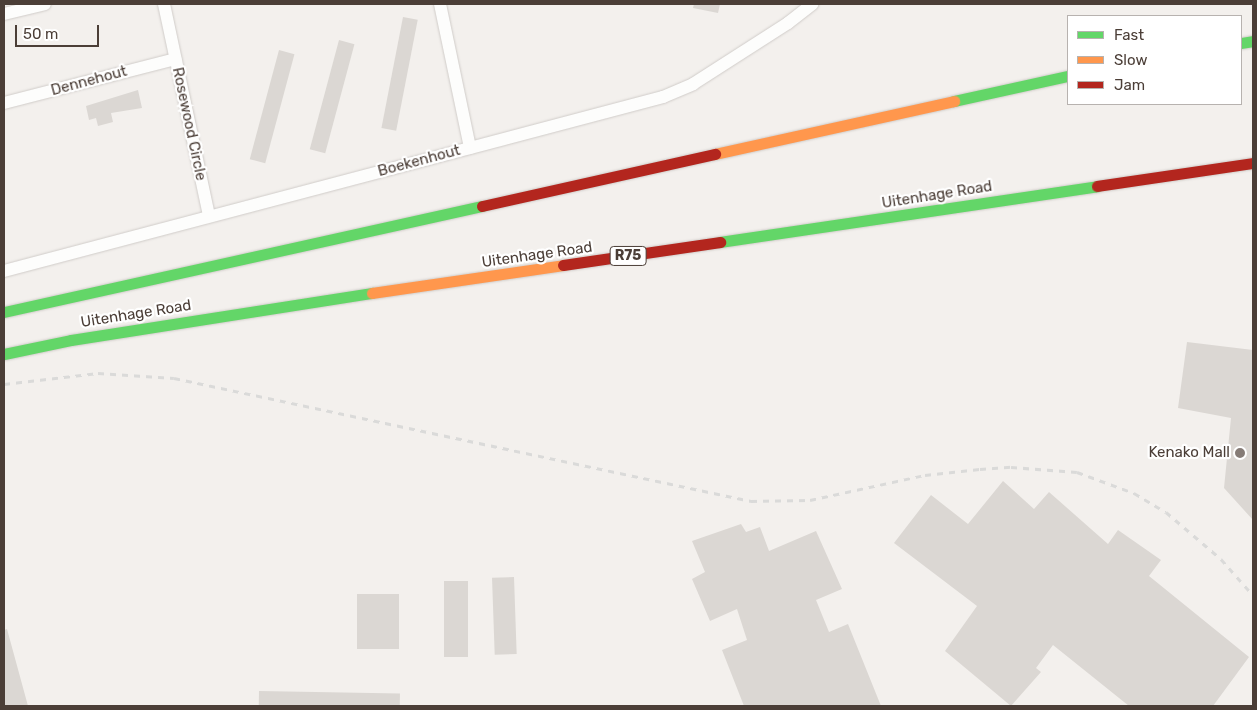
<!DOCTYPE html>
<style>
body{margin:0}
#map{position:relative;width:1257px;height:710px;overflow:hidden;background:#f3f0ed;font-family:Rubik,sans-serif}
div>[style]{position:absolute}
.building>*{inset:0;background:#dbd7d3;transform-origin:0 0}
.roads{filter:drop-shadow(0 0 1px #d0ccc9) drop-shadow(0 0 1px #d0ccc9)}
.street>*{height:12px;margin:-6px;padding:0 6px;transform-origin:6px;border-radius:6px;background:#fdfdfc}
.fast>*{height:11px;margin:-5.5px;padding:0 5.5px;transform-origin:5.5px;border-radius:5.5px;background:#63d668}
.slow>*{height:11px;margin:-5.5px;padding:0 5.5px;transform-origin:5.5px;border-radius:5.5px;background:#ff974d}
.jam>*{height:11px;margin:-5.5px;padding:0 5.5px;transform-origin:5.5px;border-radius:5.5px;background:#b3261e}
.rail>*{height:3px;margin-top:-1.5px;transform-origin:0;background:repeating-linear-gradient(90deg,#dadad9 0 6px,transparent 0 12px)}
.dots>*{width:14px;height:14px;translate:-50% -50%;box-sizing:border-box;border:2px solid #fff;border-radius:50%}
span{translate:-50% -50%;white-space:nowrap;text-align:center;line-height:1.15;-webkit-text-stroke:4.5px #fff;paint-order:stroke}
.shield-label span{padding:1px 4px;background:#fff;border:1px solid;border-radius:4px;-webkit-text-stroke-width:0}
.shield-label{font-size:14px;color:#4b3e37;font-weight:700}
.street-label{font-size:15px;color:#4b3e37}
.poi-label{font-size:15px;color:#4b3e37}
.right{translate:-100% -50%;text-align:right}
.frame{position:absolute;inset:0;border:5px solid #4b3e37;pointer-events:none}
.legend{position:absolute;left:1067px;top:15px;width:175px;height:90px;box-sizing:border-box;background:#fff;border:1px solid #b7b2af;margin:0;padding:6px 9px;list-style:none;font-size:15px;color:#4b3e37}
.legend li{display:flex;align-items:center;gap:10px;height:25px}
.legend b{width:25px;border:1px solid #b7b2af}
.scale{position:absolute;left:15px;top:25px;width:84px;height:22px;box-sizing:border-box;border:2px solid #4b3e37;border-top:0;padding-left:6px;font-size:15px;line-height:18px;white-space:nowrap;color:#4b3e37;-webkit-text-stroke:4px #fff;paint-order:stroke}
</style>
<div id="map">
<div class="building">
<i style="clip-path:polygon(694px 4px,720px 4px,718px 13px,693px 8px)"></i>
<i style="left:403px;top:17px;width:15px;height:113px;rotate:11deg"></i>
<i style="left:339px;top:40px;width:16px;height:113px;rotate:15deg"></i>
<i style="left:279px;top:50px;width:16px;height:113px;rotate:15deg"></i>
<i style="clip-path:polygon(138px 90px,142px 108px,111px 113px,113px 122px,98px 126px,96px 118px,89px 120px,86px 106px)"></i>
<i style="clip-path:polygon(1187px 342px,1253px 350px,1253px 520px,1224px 488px,1231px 418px,1178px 408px)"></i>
<i style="clip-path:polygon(1003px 481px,1034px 509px,1049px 492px,1108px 544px,1118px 530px,1161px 560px,1149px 576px,1249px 657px,1213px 706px,1129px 706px,1053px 645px,1036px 668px,1041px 672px,1011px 706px,945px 651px,977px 606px,894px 543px,931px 495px,968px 524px)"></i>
<i style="clip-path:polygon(741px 524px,746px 532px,760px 527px,769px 551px,816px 531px,842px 589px,816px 600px,829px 632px,848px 624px,881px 706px,744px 706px,722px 650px,747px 640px,737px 609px,710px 621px,692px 579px,705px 572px,692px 541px)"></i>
<i style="left:514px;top:577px;width:77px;height:22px;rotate:88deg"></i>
<i style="left:444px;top:581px;width:24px;height:76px"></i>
<i style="left:357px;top:594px;width:42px;height:55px"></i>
<i style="clip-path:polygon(7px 629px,28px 706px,4px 706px,4px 630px)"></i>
<i style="left:259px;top:691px;width:141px;height:15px;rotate:1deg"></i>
</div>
<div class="roads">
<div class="street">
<i style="left:164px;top:4px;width:217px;rotate:78deg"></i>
<i style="left:440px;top:4px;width:147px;rotate:78.2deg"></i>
<i style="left:4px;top:14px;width:42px;rotate:-13.7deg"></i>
<i style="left:4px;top:103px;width:177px;rotate:-14.4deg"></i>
<i style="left:4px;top:271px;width:682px;rotate:-14.79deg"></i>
<i style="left:663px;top:97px;width:33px;rotate:-23deg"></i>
<i style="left:693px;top:84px;width:113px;rotate:-32.7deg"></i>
<i style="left:788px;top:23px;width:31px;rotate:-38deg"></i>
</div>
<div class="fast">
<i style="left:1241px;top:43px;width:12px;rotate:-9deg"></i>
<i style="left:954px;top:101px;width:117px;rotate:-12.4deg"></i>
<i style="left:720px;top:242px;width:381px;rotate:-8.4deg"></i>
<i style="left:4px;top:312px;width:490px;rotate:-12.5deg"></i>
<i style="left:4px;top:354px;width:68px;rotate:-11.8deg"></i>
<i style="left:71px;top:340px;width:305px;rotate:-8.9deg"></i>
</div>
<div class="slow">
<i style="left:715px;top:154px;width:245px;rotate:-12.5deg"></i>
<i style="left:372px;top:293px;width:193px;rotate:-8.3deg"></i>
</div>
<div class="jam">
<i style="left:1097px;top:186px;width:158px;rotate:-8.4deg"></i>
<i style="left:482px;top:206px;width:239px;rotate:-12.6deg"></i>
<i style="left:563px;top:265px;width:159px;rotate:-8.3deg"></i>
</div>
</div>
<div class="rail">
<i style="left:4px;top:384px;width:95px;rotate:-6.7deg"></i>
<i style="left:98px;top:373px;width:76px;rotate:3.8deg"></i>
<i style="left:174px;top:378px;width:590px;rotate:12.03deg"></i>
<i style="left:751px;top:501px;width:59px;rotate:-1deg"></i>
<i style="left:810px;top:500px;width:118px;rotate:-12.3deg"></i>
<i style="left:925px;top:475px;width:55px;rotate:-6.2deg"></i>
<i style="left:980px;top:469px;width:31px;rotate:-4deg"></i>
<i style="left:1011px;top:467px;width:66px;rotate:4.3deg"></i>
<i style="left:1077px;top:472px;width:61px;rotate:20.2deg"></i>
<i style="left:1134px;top:493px;width:37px;rotate:31deg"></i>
<i style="left:1166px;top:512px;width:72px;rotate:40.5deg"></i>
<i style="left:1221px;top:559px;width:48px;rotate:48.4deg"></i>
</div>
<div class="dots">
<i style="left:1240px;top:453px;background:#867c77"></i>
</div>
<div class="shield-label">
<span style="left:628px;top:256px">R75</span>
</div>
<div class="street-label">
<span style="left:89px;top:81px;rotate:-15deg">Dennehout</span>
<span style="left:189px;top:124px;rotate:78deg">Rosewood Circle</span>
<span style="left:419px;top:161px;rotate:-15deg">Boekenhout</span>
<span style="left:937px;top:195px;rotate:-9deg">Uitenhage Road</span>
<span style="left:537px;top:255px;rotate:-8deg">Uitenhage Road</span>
<span style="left:136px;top:314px;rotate:-9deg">Uitenhage Road</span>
</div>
<div class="poi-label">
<span class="right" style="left:1230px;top:453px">Kenako Mall</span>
</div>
<div class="frame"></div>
<ul class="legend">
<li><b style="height:6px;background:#63d668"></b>Fast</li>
<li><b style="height:6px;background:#ff974d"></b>Slow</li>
<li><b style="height:6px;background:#b3261e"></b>Jam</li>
</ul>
<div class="scale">50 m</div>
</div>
